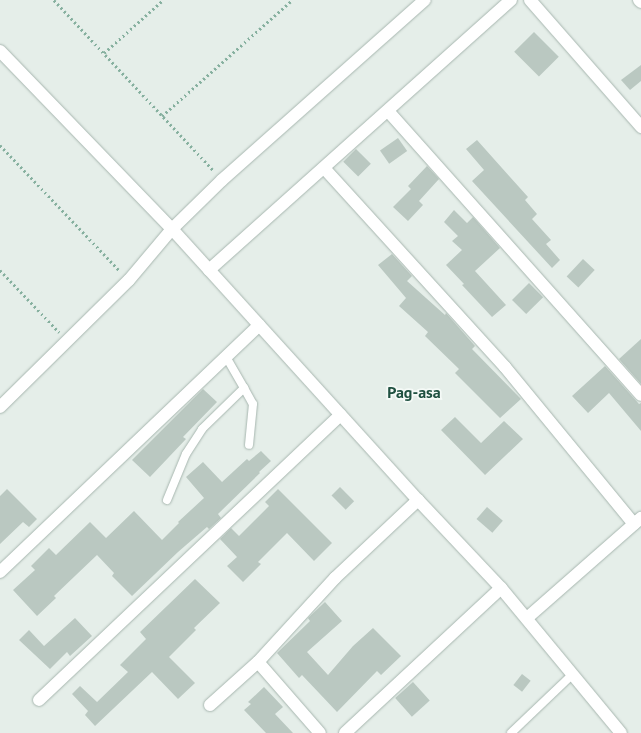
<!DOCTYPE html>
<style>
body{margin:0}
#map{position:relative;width:641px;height:733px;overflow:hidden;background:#e5eee9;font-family:"PT Sans",sans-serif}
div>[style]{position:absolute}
.building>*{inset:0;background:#bac8c1;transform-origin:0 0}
.path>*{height:2.5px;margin-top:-1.25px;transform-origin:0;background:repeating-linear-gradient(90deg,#86b09f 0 2px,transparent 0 5px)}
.roads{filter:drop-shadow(0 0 1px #a7b6af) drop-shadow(0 0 1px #a7b6af)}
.lane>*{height:8px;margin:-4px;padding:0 4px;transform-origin:4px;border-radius:4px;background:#fff}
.street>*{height:12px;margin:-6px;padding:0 6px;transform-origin:6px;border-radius:6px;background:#fff}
.secondary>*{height:12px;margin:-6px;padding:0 6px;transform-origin:6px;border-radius:6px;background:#fff}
span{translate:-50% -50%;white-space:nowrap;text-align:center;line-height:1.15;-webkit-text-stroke:3.5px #f5faf7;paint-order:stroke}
.quarter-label{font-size:16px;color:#205141;font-weight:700}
</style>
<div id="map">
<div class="building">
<i style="left:534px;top:32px;width:35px;height:28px;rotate:45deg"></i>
<i style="clip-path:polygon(641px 65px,641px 81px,630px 90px,621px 80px)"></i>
<i style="left:398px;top:138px;width:16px;height:22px;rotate:55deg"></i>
<i style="clip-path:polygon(477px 140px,528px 197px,525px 200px,537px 214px,532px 219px,551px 240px,546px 244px,560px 260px,552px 268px,472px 181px,484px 170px,466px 149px)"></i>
<i style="left:356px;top:149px;width:21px;height:18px;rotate:45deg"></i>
<i style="clip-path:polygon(427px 166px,439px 179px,419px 201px,423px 205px,408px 221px,393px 207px,411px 189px,408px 186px)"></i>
<i style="clip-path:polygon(454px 210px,467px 223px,473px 217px,500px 248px,475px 271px,506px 305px,492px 317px,462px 285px,464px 284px,446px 265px,462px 250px,452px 241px,458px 236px,444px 222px)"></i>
<i style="clip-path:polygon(392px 254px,412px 276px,407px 281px,445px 315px,446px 313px,475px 346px,472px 349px,521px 399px,500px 418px,455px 373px,459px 369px,425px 336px,428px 332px,399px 306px,406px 298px,378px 265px)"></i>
<i style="left:583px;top:259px;width:16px;height:24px;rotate:43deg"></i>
<i style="left:529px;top:283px;width:20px;height:24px;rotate:45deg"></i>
<i style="clip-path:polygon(641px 339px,641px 384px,619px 359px)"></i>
<i style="clip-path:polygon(605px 366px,639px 404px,641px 403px,641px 431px,609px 393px,588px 413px,572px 396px)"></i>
<i style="clip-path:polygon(203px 389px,217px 402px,183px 437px,186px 439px,150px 477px,132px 460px)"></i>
<i style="clip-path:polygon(455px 417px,481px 443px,504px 421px,523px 439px,485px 475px,441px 430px)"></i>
<i style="clip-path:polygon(261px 451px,271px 461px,259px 472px,260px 473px,218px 514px,221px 518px,209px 529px,207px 527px,178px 552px,132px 596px,112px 576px,114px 573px,97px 555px,54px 596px,56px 598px,37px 616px,13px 590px,35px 570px,31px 566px,49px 548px,56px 555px,90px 522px,106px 538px,134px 511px,162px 540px,179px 523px,178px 522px,204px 498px,186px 477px,203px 462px,222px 482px,247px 459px,249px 461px)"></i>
<i style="left:340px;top:487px;width:20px;height:12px;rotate:45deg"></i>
<i style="clip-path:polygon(7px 489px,37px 519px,29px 527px,23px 522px,0 544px,0 496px)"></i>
<i style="clip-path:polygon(278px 489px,332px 543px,314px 561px,287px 533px,258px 562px,261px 564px,243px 582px,227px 566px,237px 557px,220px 539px,231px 528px,239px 536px,269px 506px,265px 502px)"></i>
<i style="left:487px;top:507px;width:21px;height:16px;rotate:41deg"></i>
<i style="clip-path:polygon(195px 579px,220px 603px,194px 628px,196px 630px,169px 657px,195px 683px,178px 699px,152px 672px,95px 726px,85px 715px,88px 711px,72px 694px,80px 686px,97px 702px,128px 672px,120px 665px,146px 639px,140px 632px)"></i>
<i style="clip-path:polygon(325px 602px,342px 621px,307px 652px,328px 675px,353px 646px,373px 628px,401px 656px,381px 675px,377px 671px,337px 712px,302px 675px,299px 678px,277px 653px,310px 621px,308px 618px)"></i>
<i style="clip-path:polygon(75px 618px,92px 636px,70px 656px,67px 652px,50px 669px,19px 640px,29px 630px,44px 646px)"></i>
<i style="left:522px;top:674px;width:11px;height:14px;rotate:38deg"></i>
<i style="left:413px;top:682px;width:25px;height:24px;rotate:48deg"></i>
<i style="clip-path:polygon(264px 687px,283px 707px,275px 714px,293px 733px,266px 733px,244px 710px,251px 704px,248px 702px)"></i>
</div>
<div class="path">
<i style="left:54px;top:0;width:233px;rotate:46.9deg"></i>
<i style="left:104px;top:53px;width:79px;rotate:-41.9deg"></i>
<i style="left:162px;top:116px;width:174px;rotate:-41.7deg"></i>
<i style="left:0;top:145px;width:174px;rotate:46.4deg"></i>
<i style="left:0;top:270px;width:86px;rotate:46.4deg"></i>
</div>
<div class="roads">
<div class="lane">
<i style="left:244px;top:388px;width:18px;rotate:61deg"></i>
<i style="left:253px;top:404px;width:41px;rotate:95.6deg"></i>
<i style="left:167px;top:500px;width:50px;rotate:-67.6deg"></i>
<i style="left:186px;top:454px;width:30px;rotate:-57deg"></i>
<i style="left:202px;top:429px;width:59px;rotate:-44.3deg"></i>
<i style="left:244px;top:388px;width:36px;rotate:-120deg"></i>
<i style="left:511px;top:733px;width:86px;rotate:-43.6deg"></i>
</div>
<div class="street">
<i style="left:530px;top:0;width:169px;rotate:48.8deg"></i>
<i style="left:639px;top:0;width:3px;rotate:45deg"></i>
<i style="left:388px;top:111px;width:380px;rotate:48.3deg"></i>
<i style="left:324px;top:168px;width:269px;rotate:47.7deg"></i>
<i style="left:505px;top:367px;width:203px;rotate:50.6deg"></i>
<i style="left:209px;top:270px;width:405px;rotate:-41.8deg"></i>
<i style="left:0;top:407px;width:181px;rotate:-44.6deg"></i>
<i style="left:129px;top:280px;width:67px;rotate:-49.9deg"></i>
<i style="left:172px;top:229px;width:70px;rotate:-44.4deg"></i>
<i style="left:222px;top:180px;width:271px;rotate:-41.6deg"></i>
<i style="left:0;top:572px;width:358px;rotate:-43.6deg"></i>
<i style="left:527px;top:618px;width:152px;rotate:-41.3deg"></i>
<i style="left:258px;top:662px;width:94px;rotate:48.9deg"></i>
<i style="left:39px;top:700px;width:415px;rotate:-43.4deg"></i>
<i style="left:210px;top:705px;width:64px;rotate:-41.9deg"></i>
<i style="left:258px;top:662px;width:114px;rotate:-47.5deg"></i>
<i style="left:335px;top:578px;width:114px;rotate:-43.2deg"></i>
<i style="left:345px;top:733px;width:213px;rotate:-42.9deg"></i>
</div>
<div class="secondary">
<i style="left:0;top:51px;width:248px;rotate:46deg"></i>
<i style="left:172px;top:229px;width:366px;rotate:47.8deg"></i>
<i style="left:418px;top:500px;width:121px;rotate:46.7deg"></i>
<i style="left:501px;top:588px;width:188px;rotate:50.4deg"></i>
</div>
</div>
<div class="quarter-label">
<span style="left:414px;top:392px">Pag-asa</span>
</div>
</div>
